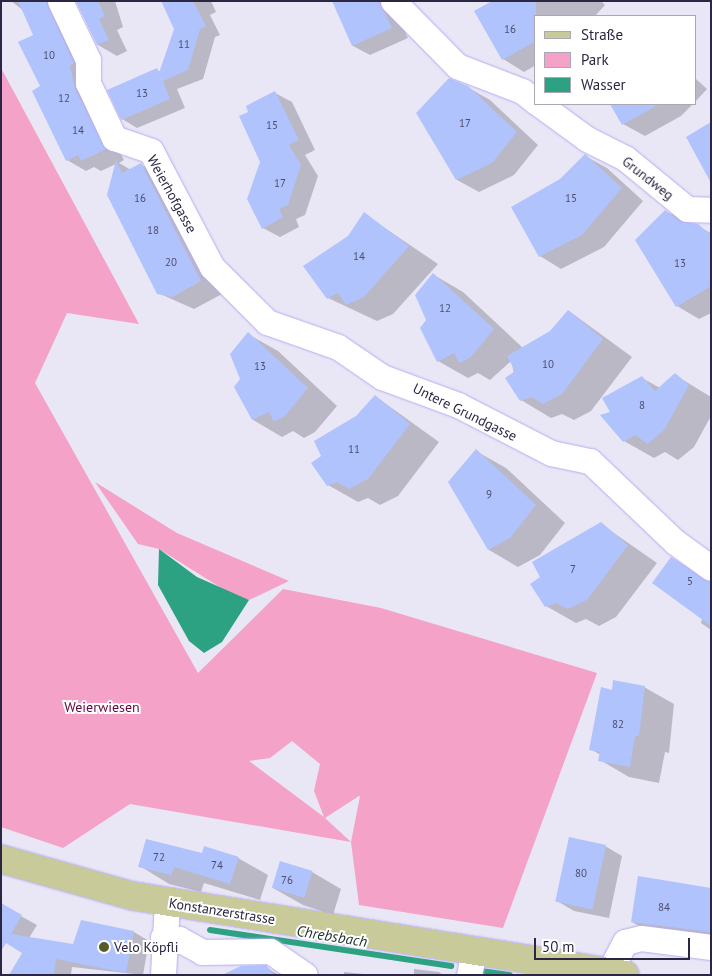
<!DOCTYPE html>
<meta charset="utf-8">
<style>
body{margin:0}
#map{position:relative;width:712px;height:976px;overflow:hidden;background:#e9e7f6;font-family:"PT Sans",sans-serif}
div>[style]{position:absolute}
.green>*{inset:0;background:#f4a2c7}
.water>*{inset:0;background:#2ca283}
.shadow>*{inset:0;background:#0003}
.stream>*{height:6px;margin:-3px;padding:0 3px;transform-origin:3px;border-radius:3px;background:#2ca283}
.building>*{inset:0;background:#b1c3fd;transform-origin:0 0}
.roads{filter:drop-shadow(0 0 1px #b7acf3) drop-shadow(0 0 1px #b7acf3)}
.minor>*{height:25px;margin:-12.5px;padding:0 12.5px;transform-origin:12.5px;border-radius:12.5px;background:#fff}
.major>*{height:28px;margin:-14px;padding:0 14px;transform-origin:14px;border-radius:14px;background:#c8ca99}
.dots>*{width:14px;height:14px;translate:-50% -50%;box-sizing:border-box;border:2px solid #fff;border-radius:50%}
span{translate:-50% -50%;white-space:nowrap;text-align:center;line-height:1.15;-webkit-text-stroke:4px #fff;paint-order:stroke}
.number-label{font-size:11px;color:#4c4d71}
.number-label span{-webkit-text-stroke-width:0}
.street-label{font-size:14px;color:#2b2642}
.park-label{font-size:14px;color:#670541}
.poi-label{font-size:14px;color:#2b2642}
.left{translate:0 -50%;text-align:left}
.water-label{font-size:15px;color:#183028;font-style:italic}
.frame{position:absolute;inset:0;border:2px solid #2b2642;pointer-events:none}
.legend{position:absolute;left:534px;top:15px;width:162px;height:90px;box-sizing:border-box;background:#fff;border:1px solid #aaa8b3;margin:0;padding:6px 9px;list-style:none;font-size:15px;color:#2b2642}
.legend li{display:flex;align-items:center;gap:10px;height:25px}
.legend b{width:25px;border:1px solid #aaa8b3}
.scale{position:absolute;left:534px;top:938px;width:156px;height:22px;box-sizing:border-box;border:2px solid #2b2642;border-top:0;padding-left:6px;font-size:15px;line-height:18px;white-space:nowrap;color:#2b2642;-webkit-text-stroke:4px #fff;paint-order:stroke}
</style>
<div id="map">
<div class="green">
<i style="clip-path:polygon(evenodd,1px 68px,139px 324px,67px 313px,35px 383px,198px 673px,283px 589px,381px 608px,597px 673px,503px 928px,359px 905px,351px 842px,130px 804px,63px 848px,1px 827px,1px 68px,292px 741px,320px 764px,314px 791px,324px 817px,249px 761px,270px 758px,292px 741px,1px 68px,359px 796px,360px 796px,351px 842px,325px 818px,359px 796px)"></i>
<i style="clip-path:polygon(95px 482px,177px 533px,289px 581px,249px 600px,234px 596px,159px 549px,138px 544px)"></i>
</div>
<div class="water">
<i style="clip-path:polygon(159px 549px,197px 577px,249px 600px,222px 642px,204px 653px,189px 641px,158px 585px)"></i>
</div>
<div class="shadow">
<i style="clip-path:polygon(11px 1px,71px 1px,94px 101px,124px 160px,119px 163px,131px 170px,141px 165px,163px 177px,222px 294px,194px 309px,158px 293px,116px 164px,101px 171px,94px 167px,86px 171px,67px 160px,42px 87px,35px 35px,24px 11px)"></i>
<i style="clip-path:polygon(76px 1px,115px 1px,123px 27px,117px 30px,127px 51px,117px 56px,98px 45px)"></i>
<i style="clip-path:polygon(163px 1px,211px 1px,216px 12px,210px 15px,220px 35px,215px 37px,203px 79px,177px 89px,185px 108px,137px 128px,122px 119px,157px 70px,161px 72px,175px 29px)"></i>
<i style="clip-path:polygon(333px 1px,391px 1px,408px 38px,370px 55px,353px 46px)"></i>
<i style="clip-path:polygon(494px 1px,601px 1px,605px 5px,595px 16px,536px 16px,536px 65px,524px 72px,503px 59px)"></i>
<i style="clip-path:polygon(696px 79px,707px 89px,696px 101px)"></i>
<i style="clip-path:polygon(467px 87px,490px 100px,538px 145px,514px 175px,479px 192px,457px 180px,418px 114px)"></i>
<i style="clip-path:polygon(275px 93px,292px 102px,315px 150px,305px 155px,318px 176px,305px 215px,296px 219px,299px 227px,280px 237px,263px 228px,261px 161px,249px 112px)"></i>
<i style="clip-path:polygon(611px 104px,693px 104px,681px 116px,645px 136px,623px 124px)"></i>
<i style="clip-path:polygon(585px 156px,607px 168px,643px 201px,604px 247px,561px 269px,540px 256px)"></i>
<i style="clip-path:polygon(665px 211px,711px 233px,711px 313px,699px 319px,677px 306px)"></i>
<i style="clip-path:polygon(364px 214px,438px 264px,393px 314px,377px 321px,328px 298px,349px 237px)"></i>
<i style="clip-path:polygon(434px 275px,463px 292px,523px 348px,551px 332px,569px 311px,632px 357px,591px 411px,574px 420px,562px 414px,551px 418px,521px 400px,511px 361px,490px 380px,478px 373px,468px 378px,438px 361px,427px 320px)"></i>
<i style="clip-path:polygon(248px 334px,278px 351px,337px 406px,315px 432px,304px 438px,293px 431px,282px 437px,253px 420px,242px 379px)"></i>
<i style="clip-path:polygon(675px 375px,711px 397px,711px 416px,694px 447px,678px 460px,665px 452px,654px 458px,624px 441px,611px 413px,642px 378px,660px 388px)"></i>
<i style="clip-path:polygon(375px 396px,439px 442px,398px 496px,380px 505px,368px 498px,358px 502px,328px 485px,323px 456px)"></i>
<i style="clip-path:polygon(476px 451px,506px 468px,565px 523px,540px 555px,518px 567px,489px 550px)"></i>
<i style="clip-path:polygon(601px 524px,657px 563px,616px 617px,599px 626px,586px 619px,576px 623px,546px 606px)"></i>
<i style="clip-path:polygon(711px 582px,711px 630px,701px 623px)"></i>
<i style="clip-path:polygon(644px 687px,674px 704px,669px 753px,665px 752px,659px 783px,629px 777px,600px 760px,601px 755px,590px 749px,612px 691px)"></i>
<i style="clip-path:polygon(605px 846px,622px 856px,609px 918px,574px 911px,557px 901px)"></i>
<i style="clip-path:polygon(203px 854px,238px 858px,268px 875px,260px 900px,204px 883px,201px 892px,169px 884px,140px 866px)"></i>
<i style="clip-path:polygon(312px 872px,341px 889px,333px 915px,303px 905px,273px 888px)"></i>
<i style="clip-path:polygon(711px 889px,711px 940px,652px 933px,632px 922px)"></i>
<i style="clip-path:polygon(1px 905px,37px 925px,29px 938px,74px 945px,134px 932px,149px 941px,143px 975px,72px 967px,71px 975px,11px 975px,24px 952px,1px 939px)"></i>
<i style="clip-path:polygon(241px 967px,265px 967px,279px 975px,224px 975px)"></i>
<i style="clip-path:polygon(414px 969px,439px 972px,443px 975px,414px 975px)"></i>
<i style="clip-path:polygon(344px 972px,373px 975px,344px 975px)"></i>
</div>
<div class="stream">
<i style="left:210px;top:930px;width:244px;rotate:8.5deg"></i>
<i style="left:481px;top:971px;width:29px;rotate:8deg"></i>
</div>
<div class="building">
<i style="clip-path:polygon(18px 1px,46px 1px,74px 63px,70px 66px,75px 89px,106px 149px,81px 161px,78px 155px,66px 161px,32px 91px,40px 86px,18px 42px,33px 35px)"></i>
<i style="clip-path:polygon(76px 1px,98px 1px,105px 16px,99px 19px,109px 40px,97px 45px)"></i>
<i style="clip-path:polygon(161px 1px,193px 1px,206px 26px,200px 29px,188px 70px,163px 81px,170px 99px,121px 120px,107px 90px,157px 68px,159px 73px,174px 29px)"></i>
<i style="clip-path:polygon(332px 1px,379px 1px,392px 28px,352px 46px)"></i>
<i style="clip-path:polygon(492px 1px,536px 1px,536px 41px,502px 60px,474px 11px)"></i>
<i style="clip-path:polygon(449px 78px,468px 86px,517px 132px,492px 163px,456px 180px,416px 113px)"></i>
<i style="clip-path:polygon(275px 91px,299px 140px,289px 145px,301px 165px,288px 205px,279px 209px,283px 217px,262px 229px,247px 199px,260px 162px,239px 116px,248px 112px,246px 106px)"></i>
<i style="clip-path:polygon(610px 104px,660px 104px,622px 125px)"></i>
<i style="clip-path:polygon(711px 122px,711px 183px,686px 137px)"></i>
<i style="clip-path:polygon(585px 154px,622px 188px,582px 235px,539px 257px,511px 207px,560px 179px)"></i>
<i style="clip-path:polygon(116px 160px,122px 173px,141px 163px,201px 281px,172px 297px,157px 294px,107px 195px)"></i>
<i style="clip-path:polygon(665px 210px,678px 220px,698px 224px,711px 235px,711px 286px,676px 307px,635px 240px)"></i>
<i style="clip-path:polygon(364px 212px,409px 246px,364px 297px,346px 305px,338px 293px,327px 299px,303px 266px,348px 236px)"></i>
<i style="clip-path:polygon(433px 273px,494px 329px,471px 357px,459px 363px,454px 353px,437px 362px,420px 328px,426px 320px,415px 295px)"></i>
<i style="clip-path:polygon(568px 310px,603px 339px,562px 394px,543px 404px,531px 397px,520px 401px,505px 378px,515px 371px,507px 356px,550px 331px)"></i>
<i style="clip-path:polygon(248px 332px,308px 388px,285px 416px,274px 422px,269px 412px,252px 420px,234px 387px,240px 379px,230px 354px)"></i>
<i style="clip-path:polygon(675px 373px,689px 385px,664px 430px,648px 444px,635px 435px,623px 442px,600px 415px,610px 412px,602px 398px,642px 376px,655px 391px)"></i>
<i style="clip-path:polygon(375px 395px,410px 424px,368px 479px,349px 489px,337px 482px,327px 486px,311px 463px,321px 456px,314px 441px,356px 416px)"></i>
<i style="clip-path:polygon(476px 449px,536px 505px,510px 538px,488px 550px,448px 482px)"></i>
<i style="clip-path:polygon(601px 522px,628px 545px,587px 600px,568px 609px,556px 603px,545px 607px,530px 584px,540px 577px,532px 562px)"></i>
<i style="clip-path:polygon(671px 557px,711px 582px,711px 626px,652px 583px)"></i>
<i style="clip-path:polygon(613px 680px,645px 686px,639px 736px,635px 736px,630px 767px,598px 761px,600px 752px,589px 750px,601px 687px,612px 690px)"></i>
<i style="left:569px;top:837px;width:38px;height:66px;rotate:12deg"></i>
<i style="clip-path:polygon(146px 839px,202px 853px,204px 846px,239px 857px,230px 884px,174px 867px,171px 875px,138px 867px)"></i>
<i style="left:280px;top:861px;width:34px;height:28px;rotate:17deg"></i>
<i style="clip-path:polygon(638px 876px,711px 888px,711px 932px,631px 922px)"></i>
<i style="clip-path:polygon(1px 903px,22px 915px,11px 934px,73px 944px,81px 920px,134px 931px,126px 973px,56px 959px,54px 975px,9px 975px,22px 953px,6px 943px,1px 951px)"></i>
<i style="clip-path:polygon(266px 965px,274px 975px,222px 975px,241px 966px)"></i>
</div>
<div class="roads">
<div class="minor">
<i style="left:60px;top:1px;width:65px;rotate:64.6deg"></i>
<i style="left:88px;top:60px;width:23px;rotate:90deg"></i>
<i style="left:88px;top:83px;width:61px;rotate:64.7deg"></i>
<i style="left:114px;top:138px;width:39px;rotate:19deg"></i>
<i style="left:151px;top:151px;width:131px;rotate:62.3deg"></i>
<i style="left:212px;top:267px;width:78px;rotate:45deg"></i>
<i style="left:267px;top:322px;width:75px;rotate:19.4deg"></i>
<i style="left:338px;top:347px;width:53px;rotate:34.3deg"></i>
<i style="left:382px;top:377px;width:81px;rotate:20.2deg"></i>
<i style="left:458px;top:405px;width:105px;rotate:27.3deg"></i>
<i style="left:551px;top:453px;width:40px;rotate:12deg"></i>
<i style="left:590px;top:461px;width:117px;rotate:43.6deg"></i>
<i style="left:675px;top:542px;width:44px;rotate:35.8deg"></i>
<i style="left:393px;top:1px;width:91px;rotate:45.4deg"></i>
<i style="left:457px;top:66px;width:70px;rotate:21deg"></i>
<i style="left:522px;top:91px;width:18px;rotate:38deg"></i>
<i style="left:539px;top:104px;width:59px;rotate:36.1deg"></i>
<i style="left:587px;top:139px;width:42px;rotate:26.6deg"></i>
<i style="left:625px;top:158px;width:80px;rotate:39.4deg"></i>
<i style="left:687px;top:209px;width:24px;rotate:2deg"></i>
<i style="left:163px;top:937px;width:16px;rotate:7deg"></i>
<i style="left:179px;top:939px;width:26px;rotate:29deg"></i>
<i style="left:202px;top:952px;width:68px;rotate:-0.8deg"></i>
<i style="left:270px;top:951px;width:42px;rotate:34.4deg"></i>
<i style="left:609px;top:972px;width:34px;rotate:-62deg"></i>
<i style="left:625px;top:942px;width:16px;rotate:-14deg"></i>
<i style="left:641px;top:938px;width:71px;rotate:7.3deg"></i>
<i style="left:163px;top:975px;width:73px;rotate:-86.9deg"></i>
<i style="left:469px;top:975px;width:25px;rotate:-78deg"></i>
</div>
<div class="major">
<i style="left:1px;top:859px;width:137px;rotate:15.7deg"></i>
<i style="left:133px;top:896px;width:498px;rotate:9.1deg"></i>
</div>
</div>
<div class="dots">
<i style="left:104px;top:947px;background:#585a28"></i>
</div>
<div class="number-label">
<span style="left:510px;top:29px">16</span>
<span style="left:184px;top:44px">11</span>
<span style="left:49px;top:55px">10</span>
<span style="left:142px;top:93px">13</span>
<span style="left:64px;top:98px">12</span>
<span style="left:465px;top:123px">17</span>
<span style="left:272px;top:125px">15</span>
<span style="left:78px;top:130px">14</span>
<span style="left:280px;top:183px">17</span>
<span style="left:140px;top:198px">16</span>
<span style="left:571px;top:198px">15</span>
<span style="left:153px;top:230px">18</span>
<span style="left:359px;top:256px">14</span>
<span style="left:171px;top:262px">20</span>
<span style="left:680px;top:263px">13</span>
<span style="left:445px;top:308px">12</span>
<span style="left:548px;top:364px">10</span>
<span style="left:260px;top:366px">13</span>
<span style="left:642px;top:405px">8</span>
<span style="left:354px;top:449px">11</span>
<span style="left:489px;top:494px">9</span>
<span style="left:573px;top:569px">7</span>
<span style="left:690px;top:581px">5</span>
<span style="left:618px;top:724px">82</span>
<span style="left:159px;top:857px">72</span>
<span style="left:217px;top:865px">74</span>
<span style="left:581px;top:873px">80</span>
<span style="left:287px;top:880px">76</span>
<span style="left:664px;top:907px">84</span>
</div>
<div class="street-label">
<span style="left:648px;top:178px;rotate:38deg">Grundweg</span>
<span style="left:172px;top:194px;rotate:61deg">Weierhofgasse</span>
<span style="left:465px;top:412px;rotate:26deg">Untere Grundgasse</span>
<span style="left:222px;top:911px;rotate:9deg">Konstanzerstrasse</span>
</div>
<div class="park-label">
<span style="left:102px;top:707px">Weierwiesen</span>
</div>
<div class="poi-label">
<span class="left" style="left:114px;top:947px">Velo Köpfli</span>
</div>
<div class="water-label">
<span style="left:332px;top:936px;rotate:9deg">Chrebsbach</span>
</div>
<div class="frame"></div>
<ul class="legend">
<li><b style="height:6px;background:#c8ca99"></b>Straße</li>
<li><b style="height:14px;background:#f4a2c7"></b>Park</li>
<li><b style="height:14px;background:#2ca283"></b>Wasser</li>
</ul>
<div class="scale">50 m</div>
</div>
